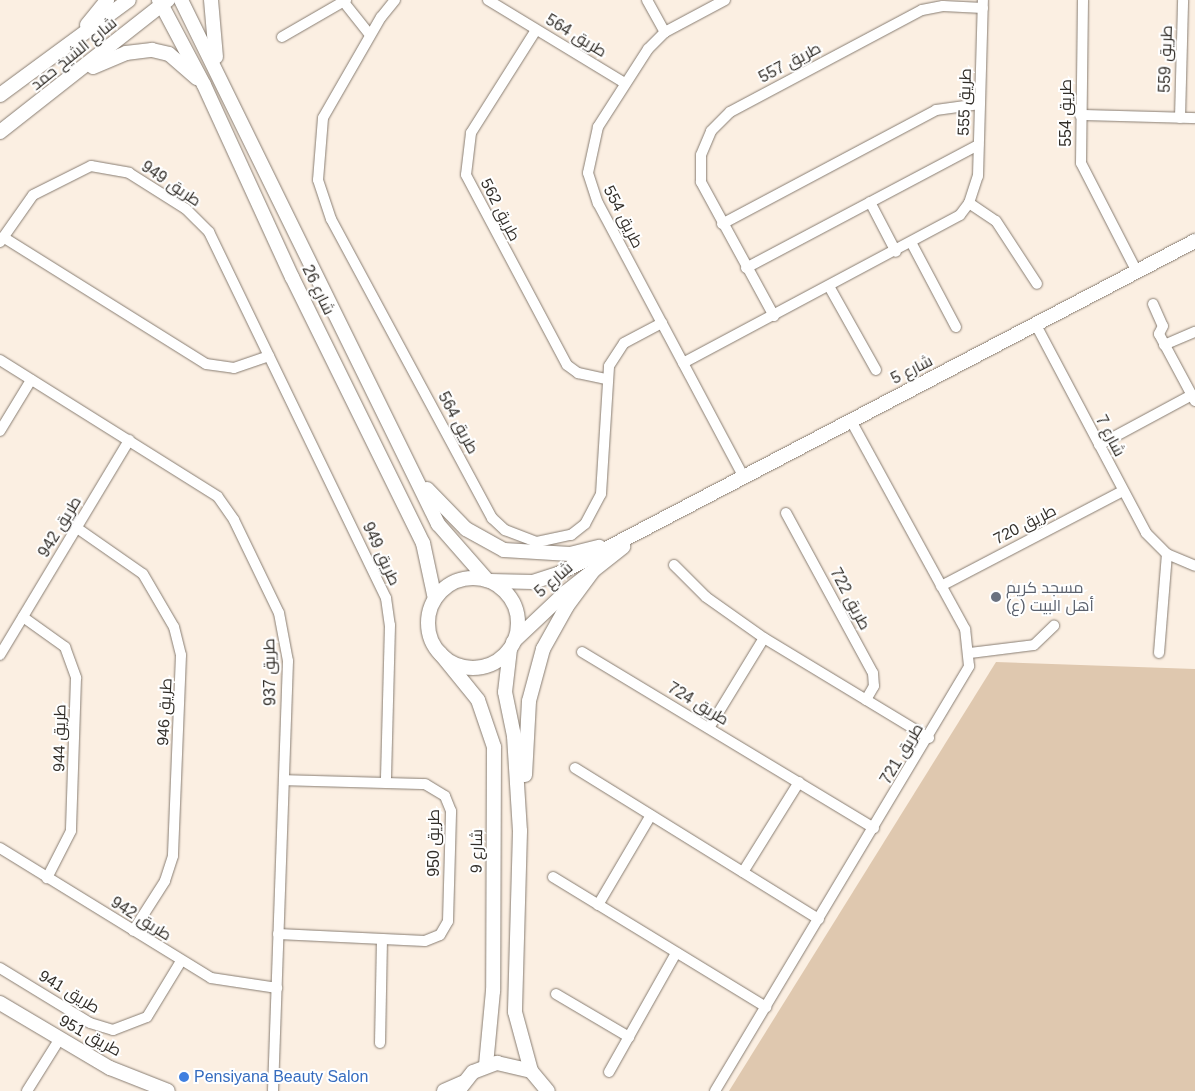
<!DOCTYPE html>
<meta charset="utf-8">
<style>
body{margin:0}
#map{position:relative;width:1195px;height:1091px;overflow:hidden;background:#fbefe2;font-family:Helvetica,Cairo,sans-serif}
div>[style]{position:absolute}
.green>*{inset:0;background:#dfc8af}
.roads{filter:drop-shadow(0 0 1px #887d72) drop-shadow(0 0 1px #887d72)}
.street>*{height:10px;margin:-5px;padding:0 5px;transform-origin:5px;border-radius:5px;background:#fff}
.secondary>*{height:14px;margin:-7px;padding:0 7px;transform-origin:7px;border-radius:7px;background:#fff}
.secondary>.ring{margin:-7px;padding:0;box-sizing:content-box;background:none;border:14px solid #fff;border-radius:50%}
.dots>*{width:14px;height:14px;translate:-50% -50%;box-sizing:border-box;border:2px solid #fff;border-radius:50%}
span{translate:-50% -50%;white-space:nowrap;text-align:center;line-height:1.15;-webkit-text-stroke:4px #fff;paint-order:stroke}
.street-label{font-size:16px;color:#332f2a}
.worship-label{font-size:16px;color:#5b616d}
.left{translate:0 -50%;text-align:left}
.shop-label{font-size:16px;color:#366cbe}
</style>
<div id="map">
<div class="green">
<i style="clip-path:polygon(996px 662px,1195px 669px,1195px 1091px,729px 1091px)"></i>
</div>
<div class="roads">
<div class="street">
<i style="left:395px;top:0;width:22px;rotate:129deg"></i>
<i style="left:381px;top:17px;width:116px;rotate:119.9deg"></i>
<i style="left:323px;top:118px;width:62px;rotate:94.6deg"></i>
<i style="left:318px;top:180px;width:41px;rotate:71.6deg"></i>
<i style="left:331px;top:219px;width:340px;rotate:61.7deg"></i>
<i style="left:492px;top:518px;width:18px;rotate:43deg"></i>
<i style="left:505px;top:530px;width:34px;rotate:21deg"></i>
<i style="left:537px;top:542px;width:35px;rotate:-12deg"></i>
<i style="left:571px;top:535px;width:18px;rotate:-38deg"></i>
<i style="left:585px;top:524px;width:34px;rotate:-62deg"></i>
<i style="left:601px;top:494px;width:128px;rotate:-86.4deg"></i>
<i style="left:609px;top:366px;width:27px;rotate:-57deg"></i>
<i style="left:624px;top:343px;width:43px;rotate:-27.8deg"></i>
<i style="left:488px;top:0;width:158px;rotate:31.3deg"></i>
<i style="left:647px;top:0;width:37px;rotate:61deg"></i>
<i style="left:725px;top:0;width:68px;rotate:151.9deg"></i>
<i style="left:665px;top:32px;width:24px;rotate:135deg"></i>
<i style="left:648px;top:49px;width:93px;rotate:122.7deg"></i>
<i style="left:598px;top:127px;width:47px;rotate:102.3deg"></i>
<i style="left:588px;top:173px;width:32px;rotate:72deg"></i>
<i style="left:598px;top:203px;width:311px;rotate:62deg"></i>
<i style="left:1083px;top:0;width:163px;rotate:90.7deg"></i>
<i style="left:1081px;top:163px;width:123px;rotate:62.8deg"></i>
<i style="left:343px;top:1px;width:43px;rotate:51.5deg"></i>
<i style="left:536px;top:30px;width:122px;rotate:122.3deg"></i>
<i style="left:471px;top:133px;width:42px;rotate:96.8deg"></i>
<i style="left:466px;top:175px;width:215px;rotate:62deg"></i>
<i style="left:567px;top:365px;width:14px;rotate:36deg"></i>
<i style="left:578px;top:373px;width:29px;rotate:12deg"></i>
<i style="left:282px;top:37px;width:74px;rotate:-30deg"></i>
<i style="left:1080px;top:115px;width:115px;rotate:1.5deg"></i>
<i style="left:1180px;top:118px;width:118px;rotate:-88.5deg"></i>
<i style="left:870px;top:202px;width:56px;rotate:62.5deg"></i>
<i style="left:969px;top:203px;width:32px;rotate:34deg"></i>
<i style="left:996px;top:221px;width:75px;rotate:56.9deg"></i>
<i style="left:722px;top:224px;width:242px;rotate:-28deg"></i>
<i style="left:936px;top:110px;width:44px;rotate:-7.8deg"></i>
<i style="left:3px;top:237px;width:239px;rotate:32deg"></i>
<i style="left:206px;top:364px;width:28px;rotate:8deg"></i>
<i style="left:234px;top:368px;width:37px;rotate:-19deg"></i>
<i style="left:0;top:242px;width:57px;rotate:-54.9deg"></i>
<i style="left:33px;top:195px;width:65px;rotate:-26.6deg"></i>
<i style="left:91px;top:166px;width:39px;rotate:10deg"></i>
<i style="left:129px;top:173px;width:67px;rotate:32.3deg"></i>
<i style="left:186px;top:209px;width:33px;rotate:45deg"></i>
<i style="left:209px;top:232px;width:407px;rotate:64.2deg"></i>
<i style="left:386px;top:598px;width:27px;rotate:82deg"></i>
<i style="left:390px;top:625px;width:157px;rotate:91.5deg"></i>
<i style="left:912px;top:244px;width:94px;rotate:62.1deg"></i>
<i style="left:746px;top:268px;width:263px;rotate:-27.9deg"></i>
<i style="left:830px;top:288px;width:94px;rotate:60.7deg"></i>
<i style="left:1153px;top:304px;width:24px;rotate:66deg"></i>
<i style="left:1163px;top:326px;width:9px;rotate:117deg"></i>
<i style="left:1159px;top:334px;width:76px;rotate:61.8deg"></i>
<i style="left:774px;top:316px;width:153px;rotate:-118.6deg"></i>
<i style="left:701px;top:182px;width:27px;rotate:-90deg"></i>
<i style="left:701px;top:155px;width:26px;rotate:-67deg"></i>
<i style="left:711px;top:131px;width:27px;rotate:-45deg"></i>
<i style="left:730px;top:112px;width:217px;rotate:-28deg"></i>
<i style="left:922px;top:10px;width:21px;rotate:-11deg"></i>
<i style="left:943px;top:6px;width:40px;rotate:2.9deg"></i>
<i style="left:1036px;top:325px;width:235px;rotate:62.1deg"></i>
<i style="left:1146px;top:533px;width:30px;rotate:45deg"></i>
<i style="left:1167px;top:554px;width:30px;rotate:23deg"></i>
<i style="left:1164px;top:345px;width:34px;rotate:-23deg"></i>
<i style="left:0;top:360px;width:257px;rotate:32.1deg"></i>
<i style="left:218px;top:497px;width:28px;rotate:55deg"></i>
<i style="left:234px;top:520px;width:103px;rotate:64.2deg"></i>
<i style="left:279px;top:613px;width:49px;rotate:79.4deg"></i>
<i style="left:288px;top:661px;width:430px;rotate:92deg"></i>
<i style="left:683px;top:363px;width:314px;rotate:-28.1deg"></i>
<i style="left:960px;top:215px;width:15px;rotate:-53deg"></i>
<i style="left:969px;top:203px;width:28px;rotate:-72deg"></i>
<i style="left:978px;top:176px;width:176px;rotate:-88.4deg"></i>
<i style="left:0;top:431px;width:60px;rotate:-58.7deg"></i>
<i style="left:1099px;top:445px;width:106px;rotate:-28.3deg"></i>
<i style="left:786px;top:513px;width:182px;rotate:61.5deg"></i>
<i style="left:873px;top:673px;width:13px;rotate:86deg"></i>
<i style="left:874px;top:686px;width:16px;rotate:120deg"></i>
<i style="left:77px;top:528px;width:80px;rotate:34.9deg"></i>
<i style="left:143px;top:574px;width:61px;rotate:59.7deg"></i>
<i style="left:174px;top:627px;width:29px;rotate:76deg"></i>
<i style="left:181px;top:655px;width:201px;rotate:92.3deg"></i>
<i style="left:173px;top:856px;width:26px;rotate:108deg"></i>
<i style="left:165px;top:881px;width:59px;rotate:122.6deg"></i>
<i style="left:674px;top:565px;width:45px;rotate:45deg"></i>
<i style="left:706px;top:597px;width:71px;rotate:35.3deg"></i>
<i style="left:764px;top:638px;width:193px;rotate:31.2deg"></i>
<i style="left:941px;top:586px;width:205px;rotate:-27.6deg"></i>
<i style="left:23px;top:617px;width:52px;rotate:35.5deg"></i>
<i style="left:65px;top:647px;width:33px;rotate:70deg"></i>
<i style="left:76px;top:678px;width:153px;rotate:91.9deg"></i>
<i style="left:71px;top:831px;width:53px;rotate:117.1deg"></i>
<i style="left:582px;top:652px;width:341px;rotate:31.1deg"></i>
<i style="left:970px;top:653px;width:64px;rotate:-7.1deg"></i>
<i style="left:1034px;top:645px;width:28px;rotate:-44deg"></i>
<i style="left:1159px;top:653px;width:99px;rotate:-85.4deg"></i>
<i style="left:0;top:655px;width:251px;rotate:-59deg"></i>
<i style="left:709px;top:728px;width:105px;rotate:-58.6deg"></i>
<i style="left:575px;top:768px;width:287px;rotate:31.8deg"></i>
<i style="left:0;top:848px;width:248px;rotate:31.6deg"></i>
<i style="left:211px;top:978px;width:67px;rotate:8.6deg"></i>
<i style="left:743px;top:872px;width:106px;rotate:-58.1deg"></i>
<i style="left:553px;top:877px;width:250px;rotate:31.4deg"></i>
<i style="left:598px;top:905px;width:104px;rotate:-59.5deg"></i>
<i style="left:278px;top:934px;width:147px;rotate:2.7deg"></i>
<i style="left:425px;top:941px;width:16px;rotate:-22deg"></i>
<i style="left:440px;top:935px;width:16px;rotate:-60deg"></i>
<i style="left:448px;top:921px;width:110px;rotate:-88.4deg"></i>
<i style="left:451px;top:811px;width:16px;rotate:-112deg"></i>
<i style="left:445px;top:796px;width:23px;rotate:-149deg"></i>
<i style="left:425px;top:784px;width:141px;rotate:-178.4deg"></i>
<i style="left:0;top:968px;width:105px;rotate:31.4deg"></i>
<i style="left:90px;top:1023px;width:24px;rotate:17deg"></i>
<i style="left:113px;top:1030px;width:36px;rotate:-21deg"></i>
<i style="left:147px;top:1017px;width:66px;rotate:-58.7deg"></i>
<i style="left:556px;top:994px;width:85px;rotate:30.5deg"></i>
<i style="left:380px;top:1043px;width:104px;rotate:-88.9deg"></i>
<i style="left:609px;top:1072px;width:137px;rotate:-60.6deg"></i>
<i style="left:27px;top:1091px;width:60px;rotate:-57.9deg"></i>
<i style="left:715px;top:1091px;width:495px;rotate:-59.1deg"></i>
<i style="left:969px;top:666px;width:37px;rotate:-96deg"></i>
<i style="left:965px;top:629px;width:237px;rotate:-118.7deg"></i>
</div>
<div class="secondary">
<i style="left:159px;top:0;width:96px;rotate:62.1deg"></i>
<i style="left:204px;top:85px;width:211px;rotate:65.4deg"></i>
<i style="left:292px;top:277px;width:297px;rotate:63.8deg"></i>
<i style="left:423px;top:543px;width:57px;rotate:77.9deg"></i>
<i style="left:181px;top:0;width:584px;rotate:63.87deg"></i>
<i style="left:438px;top:524px;width:74px;rotate:48.8deg"></i>
<i style="left:211px;top:0;width:57px;rotate:85deg"></i>
<i style="left:87px;top:25px;width:32px;rotate:-51deg"></i>
<i style="left:93px;top:67px;width:36px;rotate:-23deg"></i>
<i style="left:126px;top:53px;width:26px;rotate:-7deg"></i>
<i style="left:152px;top:50px;width:17px;rotate:13deg"></i>
<i style="left:169px;top:54px;width:37px;rotate:41deg"></i>
<i style="left:0;top:95px;width:160px;rotate:-36.4deg"></i>
<i style="left:0;top:132px;width:214px;rotate:-38.2deg"></i>
<i style="left:427px;top:489px;width:56px;rotate:45.7deg"></i>
<i style="left:466px;top:529px;width:43px;rotate:28.9deg"></i>
<i style="left:504px;top:550px;width:66px;rotate:3.5deg"></i>
<i style="left:570px;top:554px;width:30px;rotate:-14deg"></i>
<i class="ring" style="left:428px;top:578px;width:76px;height:76px"></i>
<i style="left:490px;top:581px;width:43px;rotate:1.3deg"></i>
<i style="left:533px;top:582px;width:26px;rotate:-18deg"></i>
<i style="left:558px;top:574px;width:719px;rotate:-27.6deg"></i>
<i style="left:513px;top:642px;width:73px;rotate:-43.3deg"></i>
<i style="left:566px;top:592px;width:73px;rotate:-38.3deg"></i>
<i style="left:510px;top:649px;width:43px;rotate:96.6deg"></i>
<i style="left:505px;top:692px;width:45px;rotate:78.4deg"></i>
<i style="left:514px;top:736px;width:95px;rotate:86.4deg"></i>
<i style="left:520px;top:831px;width:181px;rotate:91.6deg"></i>
<i style="left:515px;top:1012px;width:61px;rotate:74.8deg"></i>
<i style="left:440px;top:653px;width:60px;rotate:51deg"></i>
<i style="left:478px;top:700px;width:50px;rotate:71.2deg"></i>
<i style="left:494px;top:747px;width:244px;rotate:90.2deg"></i>
<i style="left:493px;top:991px;width:74px;rotate:95.4deg"></i>
<i style="left:525px;top:775px;width:74px;rotate:-86.9deg"></i>
<i style="left:529px;top:701px;width:54px;rotate:-74.9deg"></i>
<i style="left:543px;top:649px;width:49px;rotate:-60.8deg"></i>
<i style="left:567px;top:606px;width:49px;rotate:-53.4deg"></i>
<i style="left:0;top:1003px;width:128px;rotate:30.6deg"></i>
<i style="left:110px;top:1068px;width:62px;rotate:21.6deg"></i>
<i style="left:444px;top:1091px;width:20px;rotate:-24deg"></i>
<i style="left:458px;top:1091px;width:24px;rotate:-52deg"></i>
<i style="left:473px;top:1072px;width:26px;rotate:-21deg"></i>
<i style="left:497px;top:1063px;width:35px;rotate:13deg"></i>
<i style="left:531px;top:1071px;width:26px;rotate:50deg"></i>
</div>
</div>
<div class="dots">
<i style="left:996px;top:597px;background:#6b7280"></i>
<i style="left:184px;top:1077px;background:#3f7fe0"></i>
</div>
<div class="street-label">
<span style="left:576px;top:36px;rotate:31deg">طريق 564</span>
<span style="left:74px;top:54px;rotate:-39deg">شارع الشيخ حمد</span>
<span style="left:1166px;top:59px;rotate:-88deg">طريق 559</span>
<span style="left:790px;top:63px;rotate:-28deg">طريق 557</span>
<span style="left:965px;top:102px;rotate:-88deg">طريق 555</span>
<span style="left:1066px;top:113px;rotate:-90deg">طريق 554</span>
<span style="left:171px;top:184px;rotate:34deg">طريق 949</span>
<span style="left:500px;top:210px;rotate:63deg">طريق 562</span>
<span style="left:623px;top:217px;rotate:63deg">طريق 554</span>
<span style="left:318px;top:290px;rotate:64deg">شارع 26</span>
<span style="left:912px;top:370px;rotate:-27deg">شارع 5</span>
<span style="left:458px;top:423px;rotate:62deg">طريق 564</span>
<span style="left:1110px;top:436px;rotate:62deg">شارع 7</span>
<span style="left:1025px;top:525px;rotate:-27deg">طريق 720</span>
<span style="left:60px;top:527px;rotate:-59deg">طريق 942</span>
<span style="left:381px;top:554px;rotate:65deg">طريق 949</span>
<span style="left:554px;top:580px;rotate:-41deg">شارع 5</span>
<span style="left:850px;top:599px;rotate:62deg">طريق 722</span>
<span style="left:270px;top:672px;rotate:-91deg">طريق 937</span>
<span style="left:698px;top:704px;rotate:31deg">طريق 724</span>
<span style="left:165px;top:712px;rotate:-87deg">طريق 946</span>
<span style="left:60px;top:738px;rotate:-89deg">طريق 944</span>
<span style="left:902px;top:754px;rotate:-59deg">طريق 721</span>
<span style="left:434px;top:843px;rotate:-90deg">طريق 950</span>
<span style="left:477px;top:851px;rotate:-89deg">شارع 9</span>
<span style="left:141px;top:919px;rotate:32deg">طريق 942</span>
<span style="left:69px;top:992px;rotate:31deg">طريق 941</span>
<span style="left:90px;top:1036px;rotate:29deg">طريق 951</span>
</div>
<div class="worship-label">
<span class="left" style="left:1006px;top:597px">مسجد كريم<br>أهل البيت (ع)</span>
</div>
<div class="shop-label">
<span class="left" style="left:194px;top:1077px">Pensiyana Beauty Salon</span>
</div>
</div>
